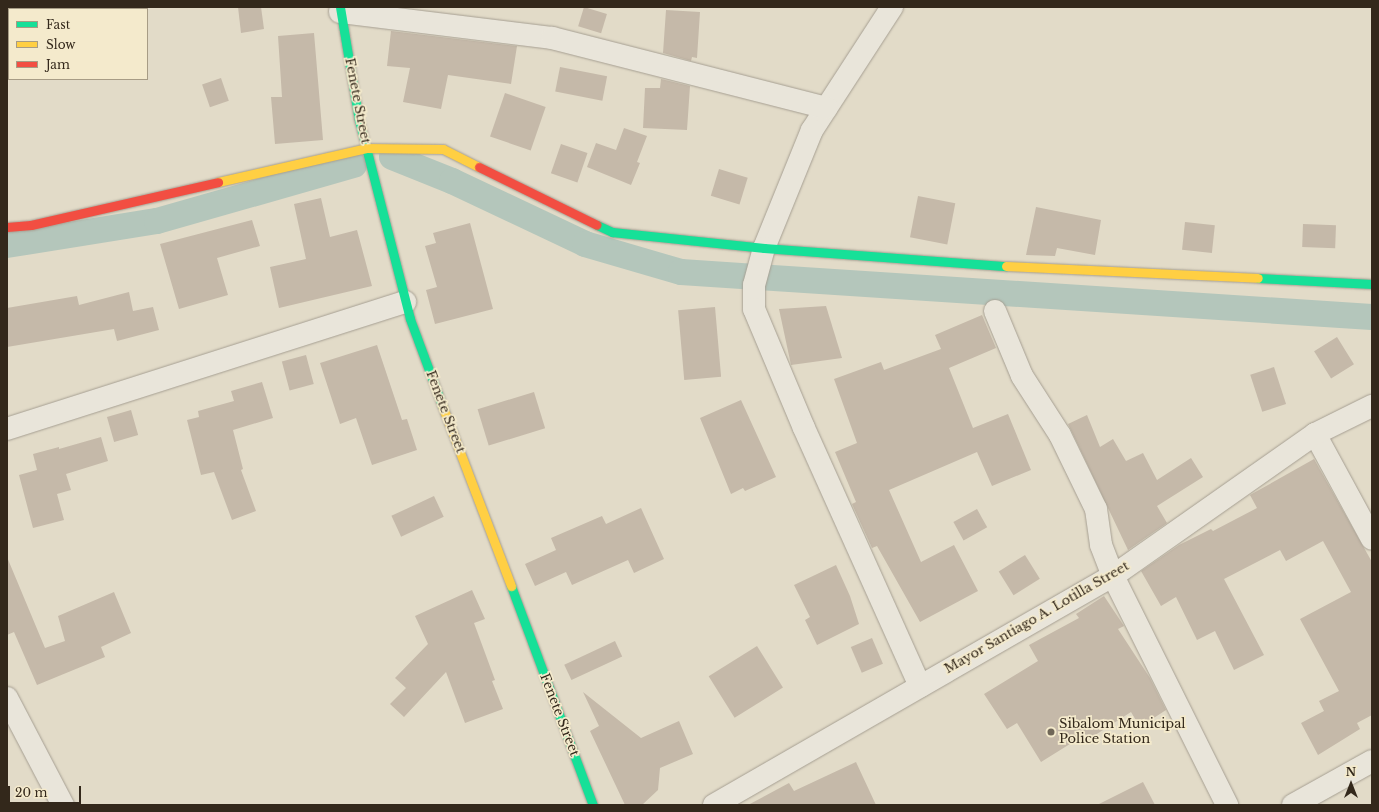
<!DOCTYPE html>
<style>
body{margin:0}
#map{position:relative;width:1379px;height:812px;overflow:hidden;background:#e2dbc8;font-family:"Libre Baskerville",serif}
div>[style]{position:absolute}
.canal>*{height:26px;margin:-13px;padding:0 13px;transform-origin:13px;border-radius:13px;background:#b4c6bb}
.building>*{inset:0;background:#c5b9a9;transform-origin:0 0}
.roads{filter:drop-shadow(0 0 1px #a69f92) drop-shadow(0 0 1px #a69f92)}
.street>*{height:22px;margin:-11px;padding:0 11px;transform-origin:11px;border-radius:11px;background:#e9e5da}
.fast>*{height:9px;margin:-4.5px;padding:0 4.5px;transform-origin:4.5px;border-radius:4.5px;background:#16e098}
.slow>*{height:9px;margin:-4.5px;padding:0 4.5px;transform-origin:4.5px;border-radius:4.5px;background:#ffcf43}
.jam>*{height:9px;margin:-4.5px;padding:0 4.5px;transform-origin:4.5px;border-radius:4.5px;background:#f24e42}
.dots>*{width:11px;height:11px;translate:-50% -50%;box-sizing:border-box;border:2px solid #f4eacc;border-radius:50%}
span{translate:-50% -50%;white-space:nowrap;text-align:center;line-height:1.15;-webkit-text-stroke:3.5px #f4eacc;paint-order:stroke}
.street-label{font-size:13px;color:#33281b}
.poi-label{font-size:13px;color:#33281b}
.left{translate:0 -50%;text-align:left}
.frame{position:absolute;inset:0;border:8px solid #33281b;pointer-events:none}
.legend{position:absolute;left:8px;top:8px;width:140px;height:72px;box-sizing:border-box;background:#f4eacc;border:1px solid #a79c85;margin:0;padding:5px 7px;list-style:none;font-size:12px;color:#33281b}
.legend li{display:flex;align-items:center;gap:8px;height:20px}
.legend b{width:20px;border:1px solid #a79c85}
.north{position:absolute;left:1331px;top:764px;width:40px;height:40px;-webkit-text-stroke:3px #f4eacc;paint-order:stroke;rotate:0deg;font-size:11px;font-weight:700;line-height:16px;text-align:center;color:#33281b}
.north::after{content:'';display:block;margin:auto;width:14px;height:18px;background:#33281b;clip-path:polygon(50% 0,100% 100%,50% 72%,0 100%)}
.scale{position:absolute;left:8px;top:786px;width:73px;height:18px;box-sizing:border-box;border:2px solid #33281b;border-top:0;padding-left:5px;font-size:12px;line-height:14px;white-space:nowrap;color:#33281b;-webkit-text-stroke:3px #f4eacc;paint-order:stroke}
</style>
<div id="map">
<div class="canal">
<i style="left:392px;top:157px;width:65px;rotate:21.8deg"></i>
<i style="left:452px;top:181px;width:147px;rotate:25.3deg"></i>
<i style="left:585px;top:244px;width:100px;rotate:16.3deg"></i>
<i style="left:681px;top:272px;width:692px;rotate:3.73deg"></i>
<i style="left:7px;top:245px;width:152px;rotate:-9.1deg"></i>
<i style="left:157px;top:221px;width:205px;rotate:-15.9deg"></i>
</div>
<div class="building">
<i style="clip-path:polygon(238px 7px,261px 7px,264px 29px,241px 33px)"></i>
<i style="left:584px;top:7px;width:24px;height:20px;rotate:17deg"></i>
<i style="clip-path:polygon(666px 10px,700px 12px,697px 58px,692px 57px,691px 61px,663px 53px)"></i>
<i style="clip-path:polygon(391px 31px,517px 46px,511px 84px,448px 75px,441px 109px,403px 102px,410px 68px,387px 66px)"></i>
<i style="clip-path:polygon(314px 33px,323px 140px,275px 144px,271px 97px,282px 97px,278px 36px)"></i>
<i style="left:560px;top:67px;width:48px;height:25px;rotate:11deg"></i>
<i style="left:221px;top:78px;width:24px;height:20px;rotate:71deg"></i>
<i style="clip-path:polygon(661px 79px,690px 86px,687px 130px,643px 128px,645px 88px,660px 88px)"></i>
<i style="left:505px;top:93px;width:43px;height:46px;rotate:19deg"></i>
<i style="clip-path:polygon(624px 128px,647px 136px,637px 162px,640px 163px,631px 185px,587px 167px,596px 143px,616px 150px)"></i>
<i style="left:561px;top:144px;width:28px;height:31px;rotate:19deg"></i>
<i style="left:719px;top:169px;width:30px;height:28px;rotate:17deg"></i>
<i style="left:918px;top:196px;width:38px;height:42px;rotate:11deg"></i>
<i style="clip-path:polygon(321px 198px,330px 237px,357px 230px,372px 286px,279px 308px,270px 267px,306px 259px,294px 204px)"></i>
<i style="clip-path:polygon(1036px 207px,1101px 220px,1095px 255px,1057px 248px,1055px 256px,1026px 255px)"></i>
<i style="clip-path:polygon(252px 220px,260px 246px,217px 258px,228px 295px,179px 309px,160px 244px)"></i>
<i style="left:1185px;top:222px;width:30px;height:28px;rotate:6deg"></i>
<i style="clip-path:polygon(470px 223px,493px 309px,435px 324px,426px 290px,437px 287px,425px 246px,436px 243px,433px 233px)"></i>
<i style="left:1303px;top:224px;width:33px;height:23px;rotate:2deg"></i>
<i style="clip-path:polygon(129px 292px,133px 311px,153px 307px,159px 330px,117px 341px,114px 329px,7px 347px,7px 308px,77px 296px,79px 305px)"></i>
<i style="clip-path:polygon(826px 306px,842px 358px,791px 365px,779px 309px)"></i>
<i style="left:715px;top:307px;width:70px;height:37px;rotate:85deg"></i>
<i style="clip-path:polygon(982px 315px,996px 348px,949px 368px,973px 428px,1008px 414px,1031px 470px,992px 486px,977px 452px,889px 490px,921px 562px,954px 545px,978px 591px,920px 622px,877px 546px,872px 548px,852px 504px,856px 502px,835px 452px,857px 443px,834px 379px,881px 362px,884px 370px,941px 349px,935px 335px)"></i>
<i style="left:1337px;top:337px;width:32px;height:27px;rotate:58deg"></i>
<i style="clip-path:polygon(377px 345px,402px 420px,407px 419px,417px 450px,372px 465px,356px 418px,340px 424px,320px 363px)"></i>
<i style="left:306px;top:355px;width:30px;height:25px;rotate:75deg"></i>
<i style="left:1274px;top:367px;width:39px;height:25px;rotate:72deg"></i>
<i style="clip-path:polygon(262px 382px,273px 418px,233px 430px,243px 469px,241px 470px,256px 511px,232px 520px,214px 472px,201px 475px,187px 420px,199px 417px,198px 411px,234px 401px,231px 391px)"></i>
<i style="left:534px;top:392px;width:38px;height:59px;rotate:73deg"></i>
<i style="clip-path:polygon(741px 400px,776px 477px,745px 491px,743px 488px,731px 494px,700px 418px)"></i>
<i style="left:131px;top:410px;width:26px;height:25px;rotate:74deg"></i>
<i style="clip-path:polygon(1087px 415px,1100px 447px,1113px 439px,1126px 461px,1143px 453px,1157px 480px,1191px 458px,1203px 477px,1157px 506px,1167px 523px,1128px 550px,1068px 424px)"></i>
<i style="clip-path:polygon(101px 437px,108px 461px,66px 474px,71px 490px,57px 494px,64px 520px,33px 528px,19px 475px,37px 470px,33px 454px,59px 447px,59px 449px)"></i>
<i style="clip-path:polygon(1314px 459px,1372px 562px,1372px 715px,1357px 723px,1360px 729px,1318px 755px,1301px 723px,1324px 711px,1319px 701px,1339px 691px,1300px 619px,1351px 592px,1323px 541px,1286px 561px,1280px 550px,1224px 579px,1264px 655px,1234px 670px,1215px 631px,1197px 640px,1176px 597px,1161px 606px,1141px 571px,1179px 545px,1211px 529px,1213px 531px,1257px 508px,1250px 495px)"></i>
<i style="left:434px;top:496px;width:23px;height:47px;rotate:65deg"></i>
<i style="clip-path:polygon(641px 508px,664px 559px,634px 573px,628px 560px,572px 585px,566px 572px,535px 586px,525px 564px,556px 550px,551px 538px,602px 516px,606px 524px)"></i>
<i style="left:977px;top:509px;width:21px;height:27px;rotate:61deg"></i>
<i style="left:1025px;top:555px;width:28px;height:31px;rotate:58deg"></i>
<i style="clip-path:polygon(7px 557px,45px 648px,65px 641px,58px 616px,114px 592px,131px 633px,101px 647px,105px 657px,37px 685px,14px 632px,7px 635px)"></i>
<i style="clip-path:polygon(836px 565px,850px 596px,859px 624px,817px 645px,805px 620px,810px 617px,794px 585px)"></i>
<i style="clip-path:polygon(472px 590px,485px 619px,474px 623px,495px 680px,492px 681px,503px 709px,465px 723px,446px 672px,404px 717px,390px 704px,406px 688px,395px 678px,428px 644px,415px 616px)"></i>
<i style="clip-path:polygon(1104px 596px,1124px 626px,1118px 629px,1150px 678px,1166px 710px,1140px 727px,1131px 712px,1089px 739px,1086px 734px,1041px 762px,1017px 723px,1007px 729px,984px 694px,1038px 661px,1029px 645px,1079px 618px,1076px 614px)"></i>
<i style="left:872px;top:638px;width:28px;height:23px;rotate:67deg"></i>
<i style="left:615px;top:641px;width:17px;height:56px;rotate:65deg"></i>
<i style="left:757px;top:646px;width:49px;height:57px;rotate:58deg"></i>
<i style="clip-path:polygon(583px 692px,641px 738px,679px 721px,693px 754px,660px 768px,658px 790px,642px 805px,625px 805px,590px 731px,599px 726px)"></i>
<i style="clip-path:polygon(856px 762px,876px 805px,748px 805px,789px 783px,794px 791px)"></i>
<i style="clip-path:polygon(1143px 782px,1155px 805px,1097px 805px)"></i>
</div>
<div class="roads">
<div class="street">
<i style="left:892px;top:7px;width:147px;rotate:123deg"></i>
<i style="left:812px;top:130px;width:127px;rotate:112.1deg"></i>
<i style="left:764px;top:248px;width:38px;rotate:105deg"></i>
<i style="left:754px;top:285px;width:24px;rotate:90deg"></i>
<i style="left:754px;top:309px;width:129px;rotate:67.2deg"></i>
<i style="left:804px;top:428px;width:283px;rotate:65.8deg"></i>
<i style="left:340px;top:12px;width:214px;rotate:7deg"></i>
<i style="left:552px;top:38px;width:283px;rotate:14.3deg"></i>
<i style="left:995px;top:311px;width:70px;rotate:67.4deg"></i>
<i style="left:1022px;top:376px;width:70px;rotate:57.2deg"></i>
<i style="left:1060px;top:435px;width:82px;rotate:64.1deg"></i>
<i style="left:1096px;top:509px;width:36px;rotate:82deg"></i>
<i style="left:1101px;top:545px;width:33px;rotate:69deg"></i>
<i style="left:1113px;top:576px;width:256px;rotate:63.5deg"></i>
<i style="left:7px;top:429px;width:418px;rotate:-17.7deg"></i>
<i style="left:1315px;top:434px;width:119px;rotate:61.5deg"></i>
<i style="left:7px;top:698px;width:121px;rotate:62.4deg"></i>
<i style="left:714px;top:805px;width:460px;rotate:-29.9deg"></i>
<i style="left:1113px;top:576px;width:247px;rotate:-35.1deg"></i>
<i style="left:1315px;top:434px;width:64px;rotate:-26.2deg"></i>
<i style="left:1293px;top:805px;width:90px;rotate:-29.1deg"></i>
</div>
<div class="fast">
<i style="left:340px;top:7px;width:115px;rotate:80.5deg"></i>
<i style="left:359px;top:120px;width:205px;rotate:75.6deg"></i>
<i style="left:410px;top:319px;width:92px;rotate:69.6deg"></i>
<i style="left:597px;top:225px;width:17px;rotate:25deg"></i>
<i style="left:612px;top:232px;width:153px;rotate:6deg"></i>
<i style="left:764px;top:248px;width:243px;rotate:4.3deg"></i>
<i style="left:1258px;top:278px;width:114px;rotate:3deg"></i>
<i style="left:511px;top:586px;width:234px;rotate:69.5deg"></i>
</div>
<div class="slow">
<i style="left:218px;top:182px;width:152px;rotate:-12.9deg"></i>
<i style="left:366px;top:148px;width:77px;rotate:0.7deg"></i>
<i style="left:443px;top:149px;width:40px;rotate:26.6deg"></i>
<i style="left:1006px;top:266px;width:252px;rotate:2.7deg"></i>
<i style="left:442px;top:405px;width:194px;rotate:69.1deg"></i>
</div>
<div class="jam">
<i style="left:479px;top:167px;width:131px;rotate:26.2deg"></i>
<i style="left:7px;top:227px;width:24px;rotate:-5deg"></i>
<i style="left:31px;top:225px;width:192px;rotate:-12.9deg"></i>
</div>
</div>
<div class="dots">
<i style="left:1051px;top:732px;background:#706758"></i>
</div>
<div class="street-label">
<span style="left:357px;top:101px;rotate:79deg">Fenete Street</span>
<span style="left:445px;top:412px;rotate:69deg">Fenete Street</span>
<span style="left:1037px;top:618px;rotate:-30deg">Mayor Santiago A. Lotilla Street</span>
<span style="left:559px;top:715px;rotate:69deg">Fenete Street</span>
</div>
<div class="poi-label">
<span class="left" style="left:1059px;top:732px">Sibalom Municipal<br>Police Station</span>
</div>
<div class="frame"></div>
<ul class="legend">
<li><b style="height:5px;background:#16e098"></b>Fast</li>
<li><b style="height:5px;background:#ffcf43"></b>Slow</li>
<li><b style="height:5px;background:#f24e42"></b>Jam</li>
</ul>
<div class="north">N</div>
<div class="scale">20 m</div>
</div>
